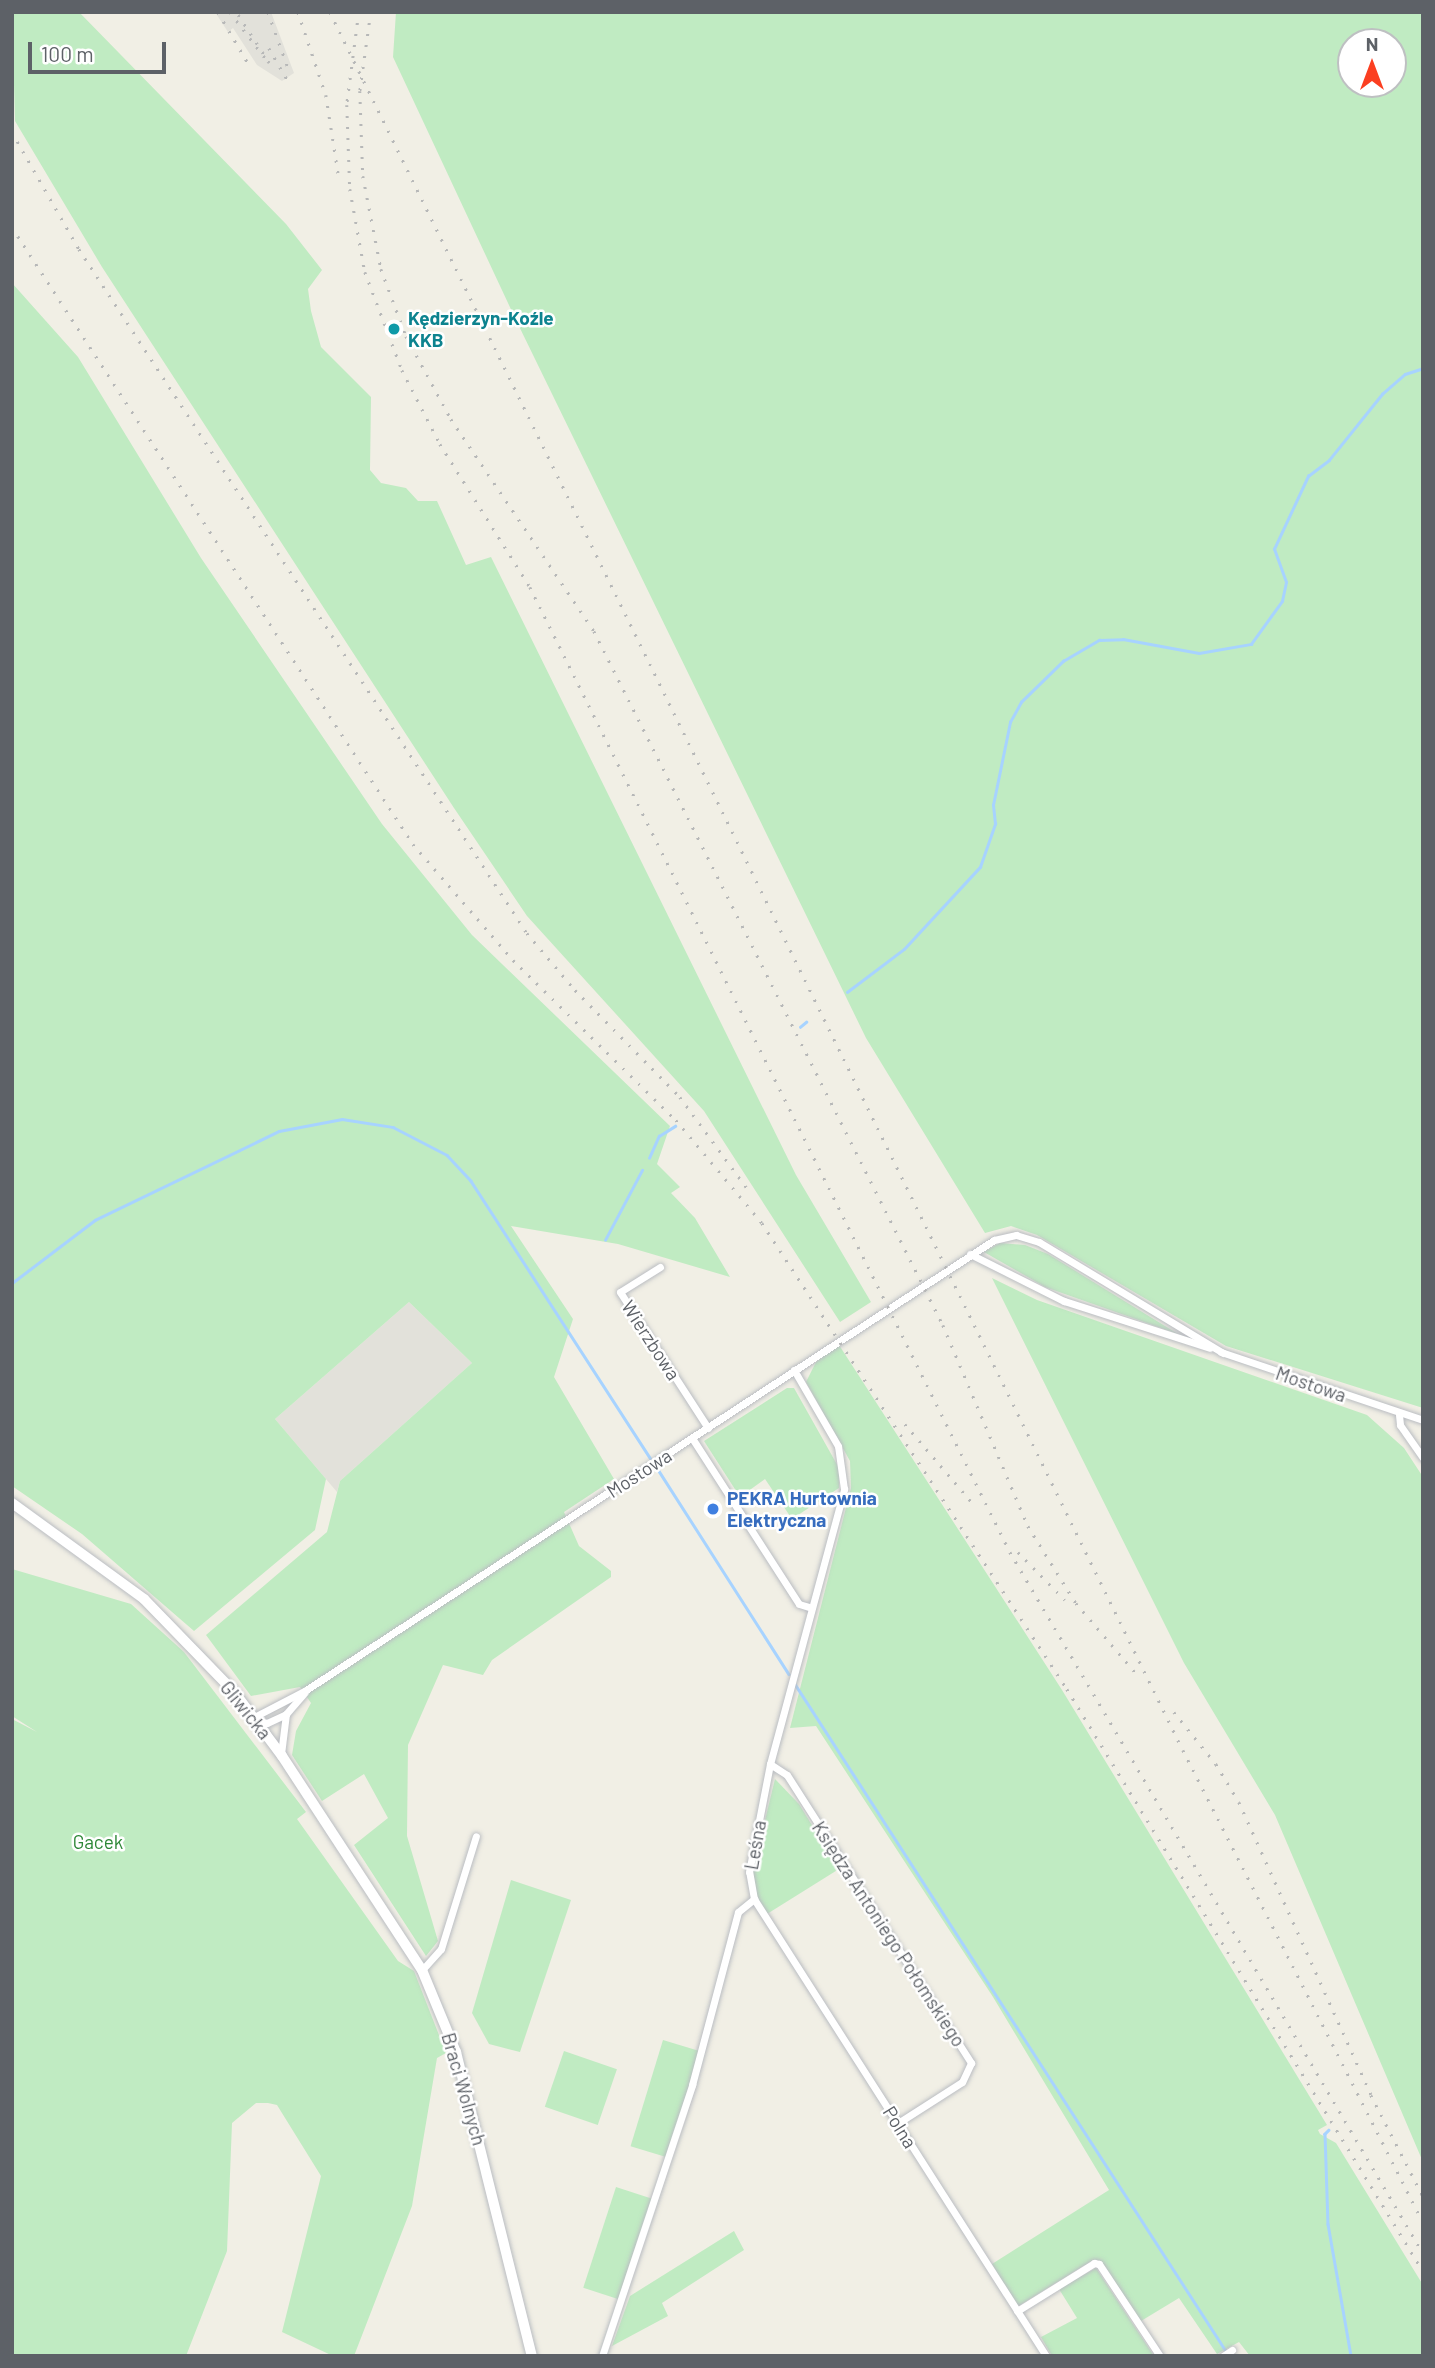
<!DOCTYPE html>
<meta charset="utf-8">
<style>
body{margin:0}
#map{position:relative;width:1435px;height:2368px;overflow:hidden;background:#f1efe5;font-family:Barlow,sans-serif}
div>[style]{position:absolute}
.industrial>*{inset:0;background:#e2e1da}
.green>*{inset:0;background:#c0ebc2;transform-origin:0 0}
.stream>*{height:2.5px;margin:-1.25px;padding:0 1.25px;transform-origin:1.25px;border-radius:1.25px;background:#a7d3ff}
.roads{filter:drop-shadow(0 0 2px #babdc2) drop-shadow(0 0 2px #babdc2)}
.minor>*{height:7px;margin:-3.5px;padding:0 3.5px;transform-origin:3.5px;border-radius:3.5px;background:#fff}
.secondary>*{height:10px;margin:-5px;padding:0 5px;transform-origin:5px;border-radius:5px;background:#fff}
.rail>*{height:2.5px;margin-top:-1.25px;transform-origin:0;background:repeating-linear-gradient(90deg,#b7b8b8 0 2px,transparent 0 11px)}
.dots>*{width:19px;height:19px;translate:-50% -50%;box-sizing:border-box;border:4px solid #fff;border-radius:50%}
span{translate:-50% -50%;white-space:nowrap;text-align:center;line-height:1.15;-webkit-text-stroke:5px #fff;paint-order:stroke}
.culture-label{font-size:19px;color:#0d838f;font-weight:700}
.left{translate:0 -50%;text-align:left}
.street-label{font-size:19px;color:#5d6167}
.shop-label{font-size:19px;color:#366cbe;font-weight:700}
.park-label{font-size:19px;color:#2c8736}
.frame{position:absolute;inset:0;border:14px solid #5d6167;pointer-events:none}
.north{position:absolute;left:1337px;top:28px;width:70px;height:70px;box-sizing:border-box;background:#fff;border:2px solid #bec0c2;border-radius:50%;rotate:0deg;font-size:19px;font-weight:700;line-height:28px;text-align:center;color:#5d6167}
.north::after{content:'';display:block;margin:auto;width:24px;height:32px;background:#fb3f21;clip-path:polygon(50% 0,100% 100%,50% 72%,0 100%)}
.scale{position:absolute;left:28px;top:42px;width:138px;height:32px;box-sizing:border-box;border:4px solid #5d6167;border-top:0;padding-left:9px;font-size:21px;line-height:24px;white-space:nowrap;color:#5d6167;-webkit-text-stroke:5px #fff;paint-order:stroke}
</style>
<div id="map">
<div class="industrial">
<i style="clip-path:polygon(215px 12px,271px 12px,294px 73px,282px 81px,257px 65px,233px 28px,228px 32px)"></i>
<i style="clip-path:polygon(409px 1302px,472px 1363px,340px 1481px,337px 1492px,275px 1419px)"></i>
</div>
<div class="green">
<i style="clip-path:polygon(12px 12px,79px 12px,286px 224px,322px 270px,308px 289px,311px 311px,321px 347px,371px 397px,370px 470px,381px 483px,406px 488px,418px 501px,437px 501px,466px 565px,491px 557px,796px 1175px,871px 1302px,840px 1322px,704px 1111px,527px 916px,454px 808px,102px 267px,15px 121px)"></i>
<i style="clip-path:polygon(evenodd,396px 12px,1423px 12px,1423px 1408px,1226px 1346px,1037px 1235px,1011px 1226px,985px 1233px,866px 1038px,515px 318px,393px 57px,396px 12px,1351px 42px,1393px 42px,1393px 84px,1351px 84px,1351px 42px)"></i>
<i style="clip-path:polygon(12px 283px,78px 357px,201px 558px,382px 824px,472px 935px,670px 1126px,657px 1164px,680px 1187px,671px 1193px,695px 1218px,730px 1277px,618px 1244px,511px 1226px,573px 1319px,554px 1377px,614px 1479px,564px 1512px,579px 1546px,611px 1571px,611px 1577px,492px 1660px,483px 1675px,443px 1665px,408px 1745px,407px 1836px,438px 1941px,426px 1956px,354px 1845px,388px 1818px,364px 1774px,322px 1801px,292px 1755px,296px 1731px,311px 1703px,300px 1687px,251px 1696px,206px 1635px,327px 1532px,340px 1481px,472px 1363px,409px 1302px,275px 1419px,326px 1479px,315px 1530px,194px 1631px,82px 1534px,12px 1486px)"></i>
<i style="clip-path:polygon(1000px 1243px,1025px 1245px,1048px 1254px,1178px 1334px,1045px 1287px,984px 1252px)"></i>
<i style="clip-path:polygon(992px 1278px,1037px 1300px,1367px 1415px,1404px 1448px,1423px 1477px,1423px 2162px,1275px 1815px,1184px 1663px)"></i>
<i style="clip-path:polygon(839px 1345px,1062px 1690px,1327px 2125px,1318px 2130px,1320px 2134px,1336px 2143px,1423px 2285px,1423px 2356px,1250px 2356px,1239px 2342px,1217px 2354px,1179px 2298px,1141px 2321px,1101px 2261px,1093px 2260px,1017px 2307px,992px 2264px,1109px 2190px,993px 1997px,816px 1726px,790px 1728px,851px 1488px,850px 1461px,806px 1382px,816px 1362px)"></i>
<i style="clip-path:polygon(787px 1388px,794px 1388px,839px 1468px,839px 1488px,792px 1519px,765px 1479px,740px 1497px,704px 1441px)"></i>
<i style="clip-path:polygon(12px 1569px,131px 1604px,184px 1652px,306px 1812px,297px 1819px,398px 1961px,414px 1971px,446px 2053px,437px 2058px,412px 2206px,354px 2356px,333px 2356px,282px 2332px,321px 2176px,277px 2105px,268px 2103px,256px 2103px,232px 2123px,227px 2251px,186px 2356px,12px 2356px,12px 1719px,37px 1732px,12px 1716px)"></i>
<i style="clip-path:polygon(775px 1779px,799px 1804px,839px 1869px,767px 1914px,749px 1886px)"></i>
<i style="clip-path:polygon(511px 1880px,571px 1900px,520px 2052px,489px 2044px,472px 2013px)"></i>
<i style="left:663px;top:2040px;width:38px;height:111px;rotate:17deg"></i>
<i style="left:564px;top:2051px;width:56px;height:59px;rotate:19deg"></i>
<i style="left:616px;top:2187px;width:38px;height:106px;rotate:18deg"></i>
<i style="clip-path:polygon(734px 2231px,744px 2250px,662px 2303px,668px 2316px,612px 2346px,630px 2296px)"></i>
<i style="clip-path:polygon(1096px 2268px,1154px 2356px,1052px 2356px,1041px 2337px,1077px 2318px,1059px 2289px)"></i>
</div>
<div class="stream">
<i style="left:847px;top:992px;width:71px;rotate:-37deg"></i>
<i style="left:904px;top:949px;width:112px;rotate:-47.2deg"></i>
<i style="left:980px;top:867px;width:46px;rotate:-70.8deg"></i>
<i style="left:995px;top:824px;width:19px;rotate:-96deg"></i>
<i style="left:993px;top:805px;width:85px;rotate:-78.4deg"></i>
<i style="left:1010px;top:722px;width:23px;rotate:-61deg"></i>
<i style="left:1021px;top:702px;width:59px;rotate:-44.3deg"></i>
<i style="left:1063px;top:661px;width:42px;rotate:-30.3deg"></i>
<i style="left:1099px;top:640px;width:24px;rotate:-2deg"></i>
<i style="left:1123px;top:639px;width:77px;rotate:10.4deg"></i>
<i style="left:1199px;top:653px;width:53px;rotate:-9.8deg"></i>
<i style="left:1251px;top:644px;width:53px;rotate:-54.2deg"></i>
<i style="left:1282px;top:601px;width:19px;rotate:-78deg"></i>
<i style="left:1286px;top:582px;width:35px;rotate:-110deg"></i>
<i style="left:1274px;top:549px;width:81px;rotate:-65deg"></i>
<i style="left:1308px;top:476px;width:26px;rotate:-37deg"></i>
<i style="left:1329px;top:460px;width:85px;rotate:-51.2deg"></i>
<i style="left:1382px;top:394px;width:30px;rotate:-41deg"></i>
<i style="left:1405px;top:374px;width:19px;rotate:-18deg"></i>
<i style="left:800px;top:1027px;width:8px;rotate:-40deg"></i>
<i style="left:649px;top:1158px;width:24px;rotate:-66deg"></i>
<i style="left:659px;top:1136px;width:19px;rotate:-32deg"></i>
<i style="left:605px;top:1240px;width:79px;rotate:-62.1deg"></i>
<i style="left:12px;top:1283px;width:104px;rotate:-37.2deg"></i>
<i style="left:95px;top:1220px;width:204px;rotate:-25.8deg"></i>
<i style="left:279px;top:1131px;width:64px;rotate:-10.8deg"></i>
<i style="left:342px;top:1119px;width:52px;rotate:8.9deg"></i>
<i style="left:393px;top:1127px;width:61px;rotate:27.4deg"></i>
<i style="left:447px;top:1155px;width:35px;rotate:47deg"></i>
<i style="left:471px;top:1181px;width:330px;rotate:57.1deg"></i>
<i style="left:659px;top:1471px;width:241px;rotate:57.4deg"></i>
<i style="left:795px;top:1684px;width:794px;rotate:57.13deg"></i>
<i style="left:1329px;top:2130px;width:6px;rotate:135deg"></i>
<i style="left:1325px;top:2134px;width:90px;rotate:88.1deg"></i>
<i style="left:1328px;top:2224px;width:134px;rotate:80.1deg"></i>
</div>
<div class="roads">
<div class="minor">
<i style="left:970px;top:1254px;width:105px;rotate:26.6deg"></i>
<i style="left:1064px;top:1301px;width:153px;rotate:17.8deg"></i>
<i style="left:660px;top:1267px;width:47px;rotate:148deg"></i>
<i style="left:620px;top:1292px;width:162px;rotate:57.1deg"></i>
<i style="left:1221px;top:1352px;width:213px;rotate:18.6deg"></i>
<i style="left:1399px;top:1415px;width:10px;rotate:84deg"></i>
<i style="left:1400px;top:1425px;width:40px;rotate:55.1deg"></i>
<i style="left:692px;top:1438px;width:197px;rotate:57.2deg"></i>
<i style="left:799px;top:1604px;width:10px;rotate:17deg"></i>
<i style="left:254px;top:1717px;width:59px;rotate:-27.4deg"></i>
<i style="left:306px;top:1690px;width:822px;rotate:-33.19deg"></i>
<i style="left:994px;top:1240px;width:23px;rotate:-13deg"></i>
<i style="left:1016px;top:1235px;width:24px;rotate:17deg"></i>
<i style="left:1039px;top:1242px;width:215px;rotate:31.1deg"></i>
<i style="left:258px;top:1721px;width:9px;rotate:13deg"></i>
<i style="left:267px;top:1723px;width:21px;rotate:-25deg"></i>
<i style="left:281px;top:1754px;width:40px;rotate:-82.9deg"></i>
<i style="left:286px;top:1714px;width:28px;rotate:-49deg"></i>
<i style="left:770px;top:1764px;width:20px;rotate:33deg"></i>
<i style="left:787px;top:1775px;width:342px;rotate:57.4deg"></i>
<i style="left:971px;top:2063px;width:21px;rotate:115deg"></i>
<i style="left:962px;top:2082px;width:76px;rotate:147.4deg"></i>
<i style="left:754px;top:1899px;width:542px;rotate:57.42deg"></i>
<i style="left:422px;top:1970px;width:28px;rotate:-48deg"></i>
<i style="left:441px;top:1949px;width:118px;rotate:-72.8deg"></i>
<i style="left:1017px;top:2311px;width:91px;rotate:-31.9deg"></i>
<i style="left:1094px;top:2263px;width:5px;rotate:11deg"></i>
<i style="left:1099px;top:2264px;width:110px;rotate:56.5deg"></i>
<i style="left:602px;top:2356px;width:286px;rotate:-71.6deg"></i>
<i style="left:692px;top:2085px;width:179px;rotate:-75.1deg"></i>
<i style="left:738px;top:1912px;width:21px;rotate:-39deg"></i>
<i style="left:754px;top:1899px;width:27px;rotate:-100deg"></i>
<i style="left:749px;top:1872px;width:110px;rotate:-79deg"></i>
<i style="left:770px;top:1764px;width:285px;rotate:-74.9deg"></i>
<i style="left:844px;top:1489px;width:43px;rotate:-97.9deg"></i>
<i style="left:838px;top:1446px;width:88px;rotate:-120.1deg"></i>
<i style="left:1223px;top:2356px;width:11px;rotate:-34deg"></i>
</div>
<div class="secondary">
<i style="left:12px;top:1503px;width:163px;rotate:36deg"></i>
<i style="left:144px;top:1599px;width:131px;rotate:45.9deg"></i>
<i style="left:235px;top:1693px;width:79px;rotate:53.3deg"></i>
<i style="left:282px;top:1756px;width:256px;rotate:56.8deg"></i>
<i style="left:422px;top:1970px;width:89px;rotate:67.5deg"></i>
<i style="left:456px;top:2052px;width:313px;rotate:76deg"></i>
</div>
</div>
<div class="rail">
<i style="left:218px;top:12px;width:65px;rotate:59.5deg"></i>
<i style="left:230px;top:12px;width:64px;rotate:52.6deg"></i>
<i style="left:269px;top:63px;width:61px;rotate:-122.9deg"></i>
<i style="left:268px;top:12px;width:65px;rotate:70.2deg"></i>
<i style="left:298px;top:12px;width:88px;rotate:71.4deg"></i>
<i style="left:326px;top:95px;width:84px;rotate:81.1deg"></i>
<i style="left:330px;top:12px;width:1936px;rotate:63.86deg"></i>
<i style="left:1183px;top:1750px;width:530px;rotate:63.05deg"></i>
<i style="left:359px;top:12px;width:94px;rotate:97.4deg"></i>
<i style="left:347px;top:105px;width:84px;rotate:88deg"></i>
<i style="left:350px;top:189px;width:84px;rotate:79.8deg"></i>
<i style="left:365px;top:272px;width:105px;rotate:69.3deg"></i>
<i style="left:402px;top:370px;width:83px;rotate:62.8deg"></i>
<i style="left:440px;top:444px;width:169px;rotate:57.8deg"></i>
<i style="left:530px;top:587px;width:1078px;rotate:63.55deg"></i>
<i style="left:1010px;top:1552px;width:814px;rotate:59.5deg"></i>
<i style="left:371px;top:12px;width:80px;rotate:97.9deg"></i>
<i style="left:360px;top:91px;width:85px;rotate:88deg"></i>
<i style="left:363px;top:176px;width:95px;rotate:79deg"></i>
<i style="left:381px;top:269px;width:72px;rotate:69.5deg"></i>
<i style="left:406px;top:336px;width:94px;rotate:61.5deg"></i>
<i style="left:451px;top:419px;width:256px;rotate:56deg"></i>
<i style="left:594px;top:631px;width:777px;rotate:63.3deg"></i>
<i style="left:943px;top:1325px;width:218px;rotate:67.1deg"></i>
<i style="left:1028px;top:1526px;width:91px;rotate:58.1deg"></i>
<i style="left:1076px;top:1603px;width:91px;rotate:49.5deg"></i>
<i style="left:269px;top:48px;width:38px;rotate:60deg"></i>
<i style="left:12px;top:132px;width:135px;rotate:60.2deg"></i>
<i style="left:79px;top:249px;width:818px;rotate:56.78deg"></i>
<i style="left:527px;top:933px;width:75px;rotate:49.9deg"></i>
<i style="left:575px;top:990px;width:150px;rotate:45.5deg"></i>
<i style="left:680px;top:1097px;width:117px;rotate:53.7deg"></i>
<i style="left:12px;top:227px;width:736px;rotate:56.98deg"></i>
<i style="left:413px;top:844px;width:153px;rotate:49.2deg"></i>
<i style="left:513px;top:960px;width:228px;rotate:44.5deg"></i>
<i style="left:676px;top:1120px;width:134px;rotate:50.1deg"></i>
<i style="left:762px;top:1223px;width:557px;rotate:56.79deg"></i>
<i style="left:1067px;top:1689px;width:682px;rotate:58.55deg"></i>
<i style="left:905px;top:1424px;width:108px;rotate:49.5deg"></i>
<i style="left:1018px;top:1552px;width:67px;rotate:45.6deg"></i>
<i style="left:1174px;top:1712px;width:67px;rotate:51.1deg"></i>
<i style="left:1216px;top:1764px;width:44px;rotate:58.8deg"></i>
<i style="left:1239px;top:1802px;width:321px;rotate:65.7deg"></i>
<i style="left:1371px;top:2095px;width:114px;rotate:62.8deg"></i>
</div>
<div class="dots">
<i style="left:394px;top:329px;background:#0f9aa8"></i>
<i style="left:713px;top:1509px;background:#3f7fe0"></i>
</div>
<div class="culture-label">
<span class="left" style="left:408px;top:329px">Kędzierzyn-Koźle<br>KKB</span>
</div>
<div class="street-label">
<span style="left:651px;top:1340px;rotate:57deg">Wierzbowa</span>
<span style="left:1311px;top:1384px;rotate:19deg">Mostowa</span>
<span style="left:639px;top:1473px;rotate:-33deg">Mostowa</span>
<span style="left:246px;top:1710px;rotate:51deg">Gliwicka</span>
<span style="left:755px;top:1845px;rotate:-80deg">Leśna</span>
<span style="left:889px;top:1934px;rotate:57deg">Księdza Antoniego Połomskiego</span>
<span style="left:464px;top:2089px;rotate:74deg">Braci Wolnych</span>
<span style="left:900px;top:2127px;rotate:58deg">Polna</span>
</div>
<div class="shop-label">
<span class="left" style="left:727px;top:1509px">PEKRA Hurtownia<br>Elektryczna</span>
</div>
<div class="park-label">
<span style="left:98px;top:1842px">Gacek</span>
</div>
<div class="frame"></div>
<div class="north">N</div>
<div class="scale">100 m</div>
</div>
